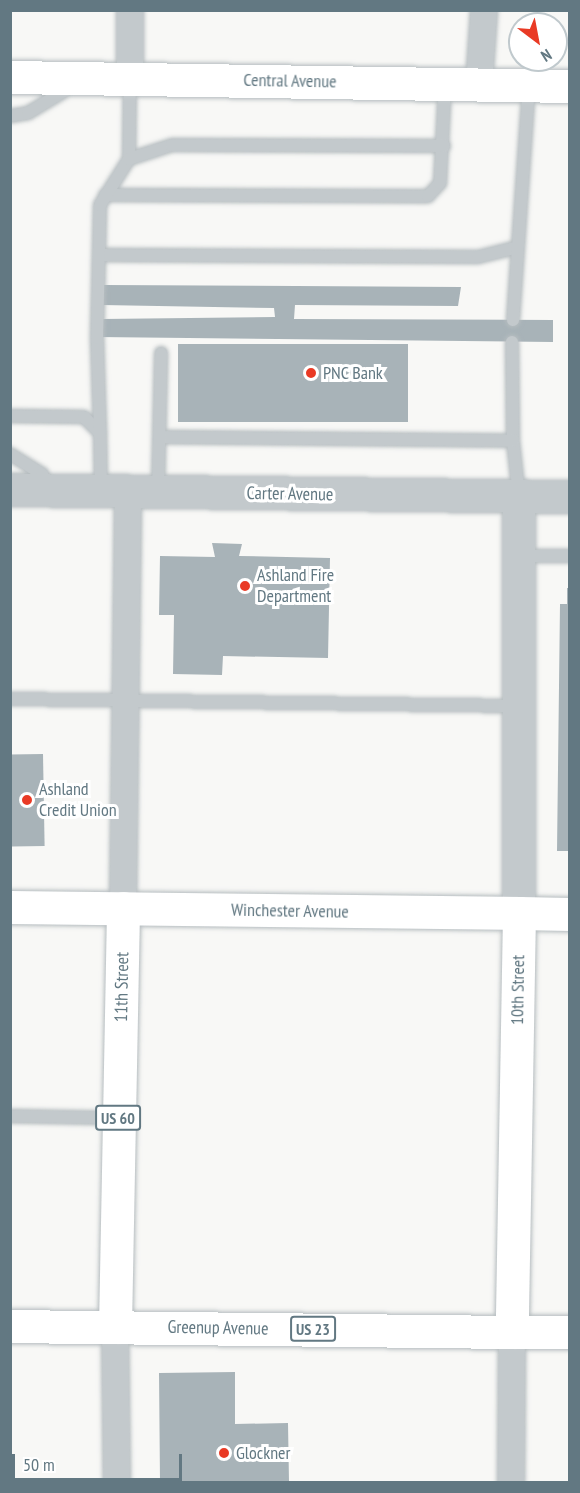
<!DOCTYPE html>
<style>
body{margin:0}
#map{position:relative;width:580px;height:1493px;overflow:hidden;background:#f8f8f6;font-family:"PT Sans Narrow",sans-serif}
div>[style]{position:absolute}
.building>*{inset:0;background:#a8b3b8;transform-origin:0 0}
.roads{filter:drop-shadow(0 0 2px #b6bdc0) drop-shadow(0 0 2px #b6bdc0)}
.service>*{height:12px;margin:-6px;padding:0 6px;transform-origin:6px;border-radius:6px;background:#c3c9cc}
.minor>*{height:26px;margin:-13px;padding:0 13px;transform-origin:13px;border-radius:13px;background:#c3c9cc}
.tertiary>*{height:32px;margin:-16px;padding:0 16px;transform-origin:16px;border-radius:16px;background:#c3c9cc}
.secondary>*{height:33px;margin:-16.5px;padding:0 16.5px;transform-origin:16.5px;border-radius:16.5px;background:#fff}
.primary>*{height:33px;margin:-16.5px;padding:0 16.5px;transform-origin:16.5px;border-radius:16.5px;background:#fff}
.trunk>*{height:33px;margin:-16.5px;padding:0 16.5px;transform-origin:16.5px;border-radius:16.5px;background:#fff}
.dots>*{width:16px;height:16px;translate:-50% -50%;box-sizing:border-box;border:3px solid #fff;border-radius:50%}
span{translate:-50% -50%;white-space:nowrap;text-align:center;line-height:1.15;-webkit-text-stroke:6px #fff;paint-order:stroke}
.shield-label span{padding:2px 4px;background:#fff;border:2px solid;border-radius:4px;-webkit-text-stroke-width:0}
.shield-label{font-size:16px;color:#627882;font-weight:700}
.street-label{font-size:18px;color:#627882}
.poi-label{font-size:18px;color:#627882}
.left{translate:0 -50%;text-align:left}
.frame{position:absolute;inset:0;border:12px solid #627882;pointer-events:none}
.north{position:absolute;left:508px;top:12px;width:60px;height:60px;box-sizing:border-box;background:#fff;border:2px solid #c0c9cd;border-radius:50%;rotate:148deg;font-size:16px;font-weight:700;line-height:24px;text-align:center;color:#627882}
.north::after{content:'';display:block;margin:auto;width:21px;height:27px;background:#e93a25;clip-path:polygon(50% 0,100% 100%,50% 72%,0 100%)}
.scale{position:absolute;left:12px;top:1454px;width:170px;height:27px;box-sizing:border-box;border:3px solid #627882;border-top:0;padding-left:8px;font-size:18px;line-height:21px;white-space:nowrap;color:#627882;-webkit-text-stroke:4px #fff;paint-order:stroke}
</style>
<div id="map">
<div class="building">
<i style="clip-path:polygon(103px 285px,461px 287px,458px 306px,295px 305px,294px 319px,553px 320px,553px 342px,98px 337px,102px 319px,275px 317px,274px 308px,102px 305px)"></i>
<i style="left:178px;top:344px;width:230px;height:78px"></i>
<i style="clip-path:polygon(212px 543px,242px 544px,239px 556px,330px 558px,328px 658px,223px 656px,222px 675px,173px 674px,174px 615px,159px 615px,160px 556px,215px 557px)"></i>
<i style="clip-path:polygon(567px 588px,570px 588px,570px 851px,557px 851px,560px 604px,567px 604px)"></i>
<i style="left:43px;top:754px;width:92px;height:33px;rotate:89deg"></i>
<i style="clip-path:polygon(235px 1372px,235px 1424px,288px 1423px,289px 1482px,160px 1482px,159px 1373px)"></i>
</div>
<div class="roads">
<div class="service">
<i style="left:10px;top:116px;width:18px;rotate:-9deg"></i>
<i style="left:28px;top:113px;width:52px;rotate:-31deg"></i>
<i style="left:129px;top:159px;width:79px;rotate:-89.3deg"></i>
<i style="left:105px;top:195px;width:323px;rotate:0.2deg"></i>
<i style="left:428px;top:196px;width:18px;rotate:-47deg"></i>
<i style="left:440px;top:183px;width:98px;rotate:-87.1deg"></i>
<i style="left:100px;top:255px;width:378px;rotate:0.3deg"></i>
<i style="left:478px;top:257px;width:41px;rotate:-14deg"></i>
<i style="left:513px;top:320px;width:235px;rotate:-86.1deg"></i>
<i style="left:512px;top:342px;width:99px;rotate:89.4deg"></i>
<i style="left:513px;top:441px;width:55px;rotate:83.8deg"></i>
<i style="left:10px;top:416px;width:74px;rotate:0.8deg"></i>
<i style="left:84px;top:417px;width:23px;rotate:45deg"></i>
<i style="left:100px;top:433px;width:57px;rotate:89deg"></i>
<i style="left:100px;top:433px;width:95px;rotate:-91.8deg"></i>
<i style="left:97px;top:338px;width:133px;rotate:-88.7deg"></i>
<i style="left:100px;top:205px;width:54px;rotate:-57.8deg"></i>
<i style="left:129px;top:159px;width:45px;rotate:-18deg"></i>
<i style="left:172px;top:145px;width:272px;rotate:0.2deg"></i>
<i style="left:160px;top:437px;width:353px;rotate:0.6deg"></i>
<i style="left:10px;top:454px;width:38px;rotate:32deg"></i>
<i style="left:42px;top:474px;width:16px;rotate:76deg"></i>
<i style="left:158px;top:490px;width:137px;rotate:-88.7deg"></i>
<i style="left:521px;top:556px;width:49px"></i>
<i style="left:10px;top:699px;width:509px;rotate:0.79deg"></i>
<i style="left:10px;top:1116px;width:107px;rotate:1.1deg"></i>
</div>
<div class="minor">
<i style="left:130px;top:78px;width:68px;rotate:-90deg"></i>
<i style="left:479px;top:84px;width:74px;rotate:-86.1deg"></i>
<i style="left:123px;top:908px;width:416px;rotate:-89.3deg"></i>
<i style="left:115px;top:1327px;width:155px;rotate:89.3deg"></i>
<i style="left:511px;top:1482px;width:150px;rotate:-89.6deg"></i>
</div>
<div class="tertiary">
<i style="left:10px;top:490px;width:560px;rotate:0.72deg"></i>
<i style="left:519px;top:913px;width:416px;rotate:-90deg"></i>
</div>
<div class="secondary">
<i style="left:10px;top:77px;width:560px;rotate:0.92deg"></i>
<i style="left:519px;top:913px;width:51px;rotate:1.1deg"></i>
</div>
<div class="primary">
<i style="left:512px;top:1332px;width:58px"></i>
</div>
<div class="trunk">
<i style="left:10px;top:907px;width:509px;rotate:0.68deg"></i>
<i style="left:519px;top:913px;width:419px;rotate:91deg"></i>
<i style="left:512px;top:1332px;width:502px;rotate:-179.32deg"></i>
<i style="left:115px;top:1327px;width:419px;rotate:-88.9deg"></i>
</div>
</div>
<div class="dots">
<i style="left:311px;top:373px;background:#e93a25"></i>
<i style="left:245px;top:586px;background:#e93a25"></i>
<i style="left:27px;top:800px;background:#e93a25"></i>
<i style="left:224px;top:1453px;background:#e93a25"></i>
</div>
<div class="shield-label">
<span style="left:118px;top:1118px">US 60</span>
<span style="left:313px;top:1329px">US 23</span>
</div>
<div class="street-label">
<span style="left:290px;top:81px;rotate:1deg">Central Avenue</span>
<span style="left:290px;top:494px;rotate:1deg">Carter Avenue</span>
<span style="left:290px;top:911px;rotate:1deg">Winchester Avenue</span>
<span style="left:122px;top:987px;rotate:-89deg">11th Street</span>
<span style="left:518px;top:990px;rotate:-89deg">10th Street</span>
<span style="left:218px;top:1328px;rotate:1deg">Greenup Avenue</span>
</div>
<div class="poi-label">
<span class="left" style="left:323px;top:373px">PNC Bank</span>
<span class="left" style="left:257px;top:586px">Ashland Fire<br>Department</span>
<span class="left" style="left:39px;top:800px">Ashland<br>Credit Union</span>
<span class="left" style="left:236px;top:1453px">Glockner</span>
</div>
<div class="frame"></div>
<div class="north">N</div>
<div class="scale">50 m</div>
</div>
